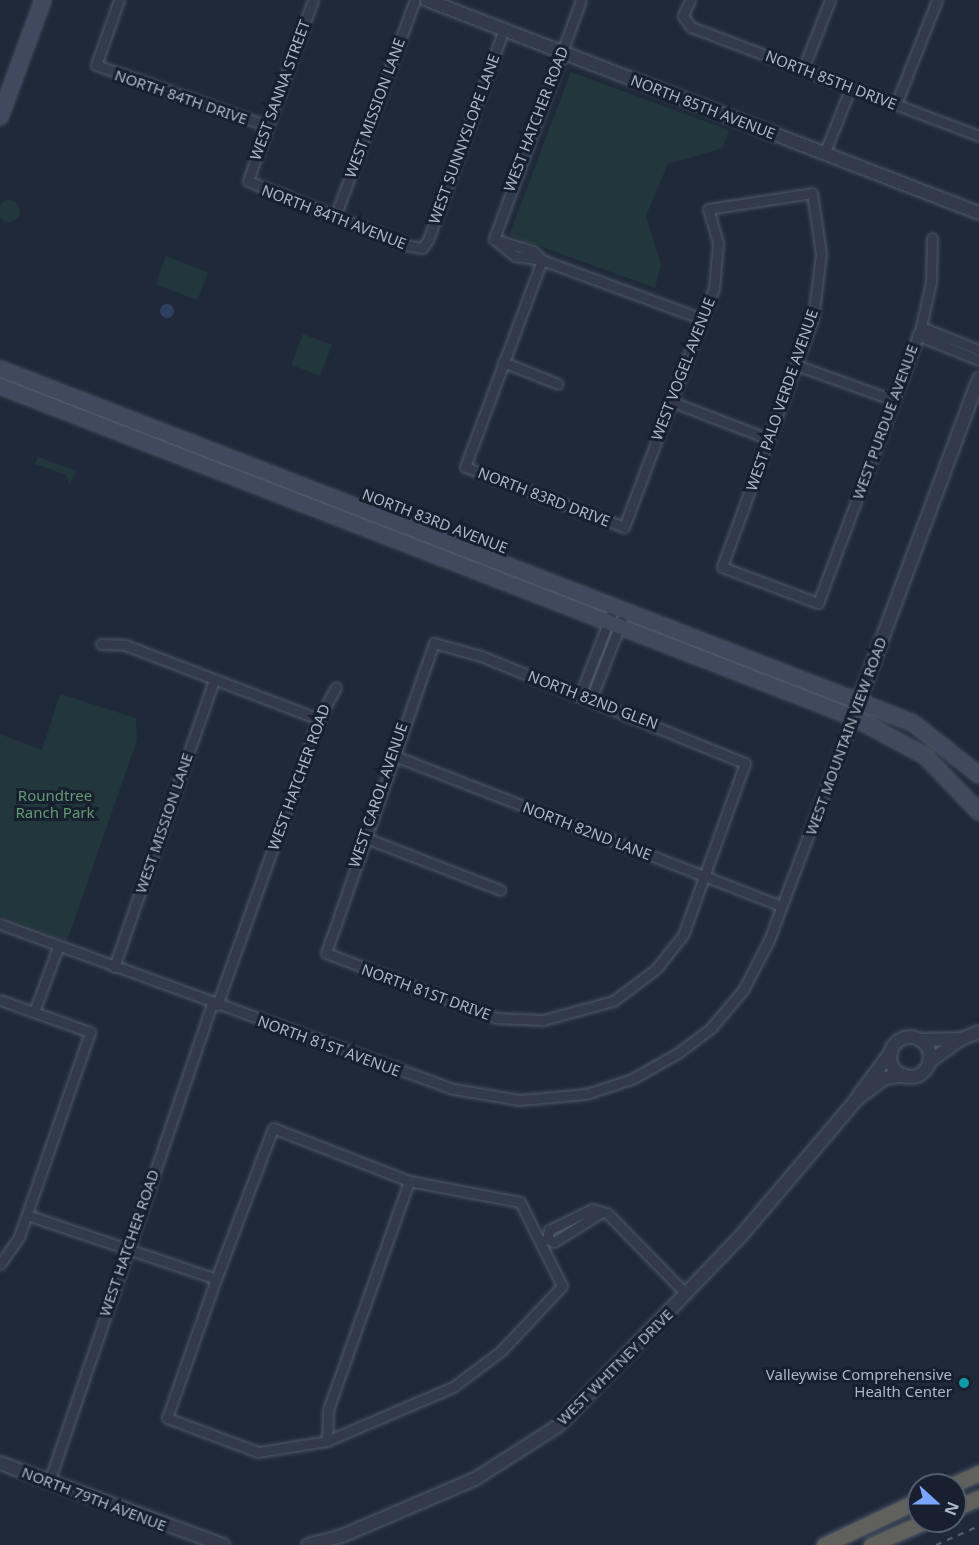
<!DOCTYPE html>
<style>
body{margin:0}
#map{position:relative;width:979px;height:1545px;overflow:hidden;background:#1f293a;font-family:"Noto Sans",sans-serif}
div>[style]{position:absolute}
.green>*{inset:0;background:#21373b;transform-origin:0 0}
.round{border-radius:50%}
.water>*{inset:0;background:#2f4161}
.roads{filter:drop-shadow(0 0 2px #505968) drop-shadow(0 0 2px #505968)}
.minor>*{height:9px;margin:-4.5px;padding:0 4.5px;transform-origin:4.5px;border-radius:4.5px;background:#333b4a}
.tertiary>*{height:12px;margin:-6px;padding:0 6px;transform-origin:6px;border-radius:6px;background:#333b4a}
.tertiary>.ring{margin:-6px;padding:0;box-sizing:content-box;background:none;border:12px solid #333b4a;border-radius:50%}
.secondary>*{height:14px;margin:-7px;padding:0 7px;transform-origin:7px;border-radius:7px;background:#404a5e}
.trunk>*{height:15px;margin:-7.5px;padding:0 7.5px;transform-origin:7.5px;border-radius:7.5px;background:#60605d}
.rail>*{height:2px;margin-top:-1px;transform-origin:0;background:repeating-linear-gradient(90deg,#545f72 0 6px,transparent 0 12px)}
.dots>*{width:16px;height:16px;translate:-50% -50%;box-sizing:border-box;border:3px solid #18202f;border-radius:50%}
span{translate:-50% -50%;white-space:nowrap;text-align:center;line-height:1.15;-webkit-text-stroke:6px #18202f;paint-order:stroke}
.street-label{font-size:15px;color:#adb6c7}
.park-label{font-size:15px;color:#639a72}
.poi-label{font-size:15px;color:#adb6c7}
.right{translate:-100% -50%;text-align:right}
.north{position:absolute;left:907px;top:1473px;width:60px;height:60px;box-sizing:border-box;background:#18202f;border:2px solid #545c6c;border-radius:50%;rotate:111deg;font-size:16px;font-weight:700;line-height:24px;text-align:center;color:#adb6c7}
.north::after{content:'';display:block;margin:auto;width:21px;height:27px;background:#7aa6ff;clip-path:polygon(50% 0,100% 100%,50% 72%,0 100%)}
</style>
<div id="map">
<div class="green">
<i style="clip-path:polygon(571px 72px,729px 130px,723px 148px,668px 164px,646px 216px,661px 265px,655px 288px,509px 235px)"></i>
<i class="round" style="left:-2px;top:200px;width:22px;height:22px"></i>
<i style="left:166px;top:256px;width:45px;height:30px;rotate:21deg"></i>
<i style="left:303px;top:334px;width:31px;height:33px;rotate:21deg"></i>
<i style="clip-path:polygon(38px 457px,76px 471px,70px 486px,66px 475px,35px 464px)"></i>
<i style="clip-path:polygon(60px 694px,136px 718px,137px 740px,67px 941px,0 915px,0 734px,42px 750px)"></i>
</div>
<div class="water">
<i class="round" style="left:160px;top:304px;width:14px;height:14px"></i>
</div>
<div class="roads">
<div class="minor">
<i style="left:119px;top:0;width:69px;rotate:109.5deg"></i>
<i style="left:96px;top:65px;width:182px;rotate:19.6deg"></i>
<i style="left:313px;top:0;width:192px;rotate:109.8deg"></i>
<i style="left:248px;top:181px;width:175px;rotate:21.9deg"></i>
<i style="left:410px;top:246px;width:12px;rotate:9deg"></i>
<i style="left:422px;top:248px;width:10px;rotate:-53deg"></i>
<i style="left:428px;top:240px;width:224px;rotate:-70.2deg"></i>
<i style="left:690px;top:0;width:17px;rotate:114deg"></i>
<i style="left:683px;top:16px;width:14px;rotate:54deg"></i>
<i style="left:691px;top:27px;width:308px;rotate:20.7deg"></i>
<i style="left:803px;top:69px;width:74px;rotate:-68.6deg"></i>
<i style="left:896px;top:104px;width:112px;rotate:-68.5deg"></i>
<i style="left:824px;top:154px;width:72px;rotate:-68.1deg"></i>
<i style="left:335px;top:217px;width:231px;rotate:-69.8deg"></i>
<i style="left:494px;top:239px;width:254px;rotate:-70deg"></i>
<i style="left:494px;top:239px;width:27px;rotate:39deg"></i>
<i style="left:515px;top:256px;width:27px;rotate:8deg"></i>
<i style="left:542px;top:260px;width:171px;rotate:20.2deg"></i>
<i style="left:494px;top:239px;width:41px;rotate:17.1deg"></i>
<i style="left:533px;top:251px;width:13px;rotate:45deg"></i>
<i style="left:542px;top:260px;width:221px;rotate:110.4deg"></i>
<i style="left:465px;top:467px;width:170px;rotate:20.7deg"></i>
<i style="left:624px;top:527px;width:255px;rotate:-69.4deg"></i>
<i style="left:714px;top:288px;width:45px;rotate:-84.9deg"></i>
<i style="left:718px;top:243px;width:35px;rotate:-106deg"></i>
<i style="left:708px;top:209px;width:105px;rotate:-8.7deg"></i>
<i style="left:812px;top:193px;width:62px;rotate:81.6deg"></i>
<i style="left:821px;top:254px;width:64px;rotate:97.1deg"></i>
<i style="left:813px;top:318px;width:265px;rotate:110.1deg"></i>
<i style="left:722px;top:567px;width:103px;rotate:20.6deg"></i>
<i style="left:818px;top:603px;width:295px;rotate:-69.5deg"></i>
<i style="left:921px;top:327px;width:46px;rotate:-77.5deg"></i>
<i style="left:931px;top:282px;width:44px;rotate:-88.7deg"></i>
<i style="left:921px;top:327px;width:62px;rotate:21.6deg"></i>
<i style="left:917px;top:335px;width:67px;rotate:22deg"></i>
<i style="left:503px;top:362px;width:59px;rotate:21.8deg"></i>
<i style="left:796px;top:365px;width:103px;rotate:19.8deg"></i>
<i style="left:670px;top:401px;width:106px;rotate:21deg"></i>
<i style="left:434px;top:643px;width:49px;rotate:15.5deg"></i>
<i style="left:481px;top:656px;width:285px;rotate:22.1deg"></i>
<i style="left:745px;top:763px;width:183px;rotate:109.8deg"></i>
<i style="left:683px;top:935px;width:43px;rotate:128.5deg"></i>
<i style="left:656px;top:969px;width:54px;rotate:143.3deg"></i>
<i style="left:613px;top:1001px;width:73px;rotate:164.8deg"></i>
<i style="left:543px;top:1020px;width:47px;rotate:-177.6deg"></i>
<i style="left:496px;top:1018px;width:182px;rotate:-159.1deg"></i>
<i style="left:326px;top:953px;width:328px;rotate:-70.8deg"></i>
<i style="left:101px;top:644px;width:24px;rotate:2deg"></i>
<i style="left:125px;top:645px;width:208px;rotate:20.9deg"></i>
<i style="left:580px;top:695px;width:94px;rotate:-68.9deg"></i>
<i style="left:591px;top:699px;width:93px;rotate:-68.7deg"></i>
<i style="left:392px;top:755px;width:418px;rotate:21.2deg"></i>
<i style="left:363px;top:837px;width:147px;rotate:21.1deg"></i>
<i style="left:0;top:924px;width:483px;rotate:20deg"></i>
<i style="left:454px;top:1089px;width:67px;rotate:9.5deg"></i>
<i style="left:520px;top:1100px;width:66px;rotate:-5.2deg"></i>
<i style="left:586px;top:1094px;width:48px;rotate:-18.1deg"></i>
<i style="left:632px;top:1079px;width:53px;rotate:-29.5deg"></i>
<i style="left:678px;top:1053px;width:41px;rotate:-37.1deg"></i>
<i style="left:711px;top:1028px;width:50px;rotate:-49.9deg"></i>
<i style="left:743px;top:990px;width:56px;rotate:-62.5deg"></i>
<i style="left:769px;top:940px;width:238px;rotate:-69.4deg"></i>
<i style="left:114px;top:967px;width:304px;rotate:-70.8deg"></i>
<i style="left:0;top:1000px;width:96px;rotate:19.6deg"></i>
<i style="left:90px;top:1032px;width:217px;rotate:109.1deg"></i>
<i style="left:19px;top:1237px;width:33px;rotate:125deg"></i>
<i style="left:217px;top:1005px;width:304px;rotate:-70.4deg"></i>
<i style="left:319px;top:719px;width:36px;rotate:-62deg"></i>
<i style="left:34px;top:1012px;width:69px;rotate:-69.7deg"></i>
<i style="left:602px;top:1212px;width:57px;rotate:148deg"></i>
<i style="left:554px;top:1242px;width:8px;rotate:-157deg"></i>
<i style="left:547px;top:1239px;width:9px;rotate:-77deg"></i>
<i style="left:549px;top:1230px;width:48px;rotate:-26deg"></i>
<i style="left:592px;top:1209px;width:16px;rotate:15deg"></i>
<i style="left:607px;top:1213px;width:113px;rotate:45.7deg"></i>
<i style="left:27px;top:1215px;width:200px;rotate:18.7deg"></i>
<i style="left:216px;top:1279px;width:161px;rotate:-69.3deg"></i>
<i style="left:273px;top:1128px;width:146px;rotate:21.3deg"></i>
<i style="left:409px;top:1181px;width:113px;rotate:10.7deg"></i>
<i style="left:520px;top:1202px;width:94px;rotate:63.4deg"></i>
<i style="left:562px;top:1286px;width:89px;rotate:133.2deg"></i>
<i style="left:501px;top:1351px;width:60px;rotate:143.1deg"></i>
<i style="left:453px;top:1387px;width:137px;rotate:156.8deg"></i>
<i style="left:327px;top:1441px;width:70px;rotate:170.9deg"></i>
<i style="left:258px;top:1452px;width:97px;rotate:-159.5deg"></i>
<i style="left:167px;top:1418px;width:147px;rotate:-70.6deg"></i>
<i style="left:327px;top:1441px;width:31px;rotate:-88deg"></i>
<i style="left:328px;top:1410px;width:243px;rotate:-70.5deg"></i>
<i style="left:49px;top:1482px;width:505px;rotate:-71.17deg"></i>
</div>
<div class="tertiary">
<i style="left:427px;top:0;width:592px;rotate:21.1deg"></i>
<i style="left:853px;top:717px;width:361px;rotate:-69.6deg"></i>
<i class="ring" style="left:890px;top:1037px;width:28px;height:28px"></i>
<i style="left:921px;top:1040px;width:40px;rotate:-1.4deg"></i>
<i style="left:961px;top:1039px;width:19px;rotate:-21deg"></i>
<i style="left:929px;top:1062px;width:39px;rotate:-36deg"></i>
<i style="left:859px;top:1095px;width:54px;rotate:-53.3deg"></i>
<i style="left:0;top:1463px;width:238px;rotate:20.2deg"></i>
<i style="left:308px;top:1545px;width:35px;rotate:-15deg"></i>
<i style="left:342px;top:1536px;width:145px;rotate:-23.2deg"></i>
<i style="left:475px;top:1479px;width:98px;rotate:-32.6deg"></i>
<i style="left:558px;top:1426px;width:262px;rotate:-46.1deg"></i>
<i style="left:740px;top:1237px;width:181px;rotate:-49.7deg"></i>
<i style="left:857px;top:1099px;width:35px;rotate:-37deg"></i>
<i style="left:885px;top:1078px;width:19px;rotate:-9deg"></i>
</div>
<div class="secondary">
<i style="left:0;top:117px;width:125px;rotate:-69.8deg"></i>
<i style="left:0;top:369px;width:979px;rotate:21.19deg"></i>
<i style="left:913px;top:723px;width:84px;rotate:38.2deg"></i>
<i style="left:0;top:386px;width:915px;rotate:21.21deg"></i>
<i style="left:853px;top:717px;width:82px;rotate:28.4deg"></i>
<i style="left:925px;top:756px;width:78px;rotate:46deg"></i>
</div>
<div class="trunk">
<i style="left:952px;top:1485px;width:30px;rotate:-24deg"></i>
<i style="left:955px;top:1508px;width:26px;rotate:-23deg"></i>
<i style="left:824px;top:1545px;width:105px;rotate:-25.3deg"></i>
<i style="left:871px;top:1545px;width:60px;rotate:-23.6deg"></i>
</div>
</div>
<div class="rail">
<i style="left:936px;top:1545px;width:47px;rotate:-23.8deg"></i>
</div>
<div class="dots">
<i style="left:964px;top:1383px;background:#0f9aa8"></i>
</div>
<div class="street-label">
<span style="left:831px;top:80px;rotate:21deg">NORTH 85TH DRIVE</span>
<span style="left:280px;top:90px;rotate:-70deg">WEST SANNA STREET</span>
<span style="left:181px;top:97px;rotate:19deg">NORTH 84TH DRIVE</span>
<span style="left:703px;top:107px;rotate:21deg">NORTH 85TH AVENUE</span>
<span style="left:375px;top:108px;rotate:-70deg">WEST MISSION LANE</span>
<span style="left:536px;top:119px;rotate:-69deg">WEST HATCHER ROAD</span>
<span style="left:464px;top:139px;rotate:-70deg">WEST SUNNYSLOPE LANE</span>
<span style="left:334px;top:217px;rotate:21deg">NORTH 84TH AVENUE</span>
<span style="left:683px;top:369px;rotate:-69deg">WEST VOGEL AVENUE</span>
<span style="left:782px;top:400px;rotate:-71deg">WEST PALO VERDE AVENUE</span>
<span style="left:885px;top:422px;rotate:-70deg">WEST PURDUE AVENUE</span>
<span style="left:544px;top:497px;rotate:21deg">NORTH 83RD DRIVE</span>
<span style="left:435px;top:521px;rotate:21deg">NORTH 83RD AVENUE</span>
<span style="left:593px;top:700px;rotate:21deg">NORTH 82ND GLEN</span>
<span style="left:846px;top:736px;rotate:-70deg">WEST MOUNTAIN VIEW ROAD</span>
<span style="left:299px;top:777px;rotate:-70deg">WEST HATCHER ROAD</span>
<span style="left:378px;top:795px;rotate:-71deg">WEST CAROL AVENUE</span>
<span style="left:164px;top:823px;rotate:-71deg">WEST MISSION LANE</span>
<span style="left:587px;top:831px;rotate:21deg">NORTH 82ND LANE</span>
<span style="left:426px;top:992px;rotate:20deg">NORTH 81ST DRIVE</span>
<span style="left:329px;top:1046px;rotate:20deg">NORTH 81ST AVENUE</span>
<span style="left:129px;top:1243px;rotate:-71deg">WEST HATCHER ROAD</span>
<span style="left:615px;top:1367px;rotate:-45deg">WEST WHITNEY DRIVE</span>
<span style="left:94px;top:1499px;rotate:21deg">NORTH 79TH AVENUE</span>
</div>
<div class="park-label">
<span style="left:55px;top:804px">Roundtree<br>Ranch Park</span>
</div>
<div class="poi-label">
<span class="right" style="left:952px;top:1383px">Valleywise Comprehensive<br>Health Center</span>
</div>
<div class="north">N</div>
</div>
